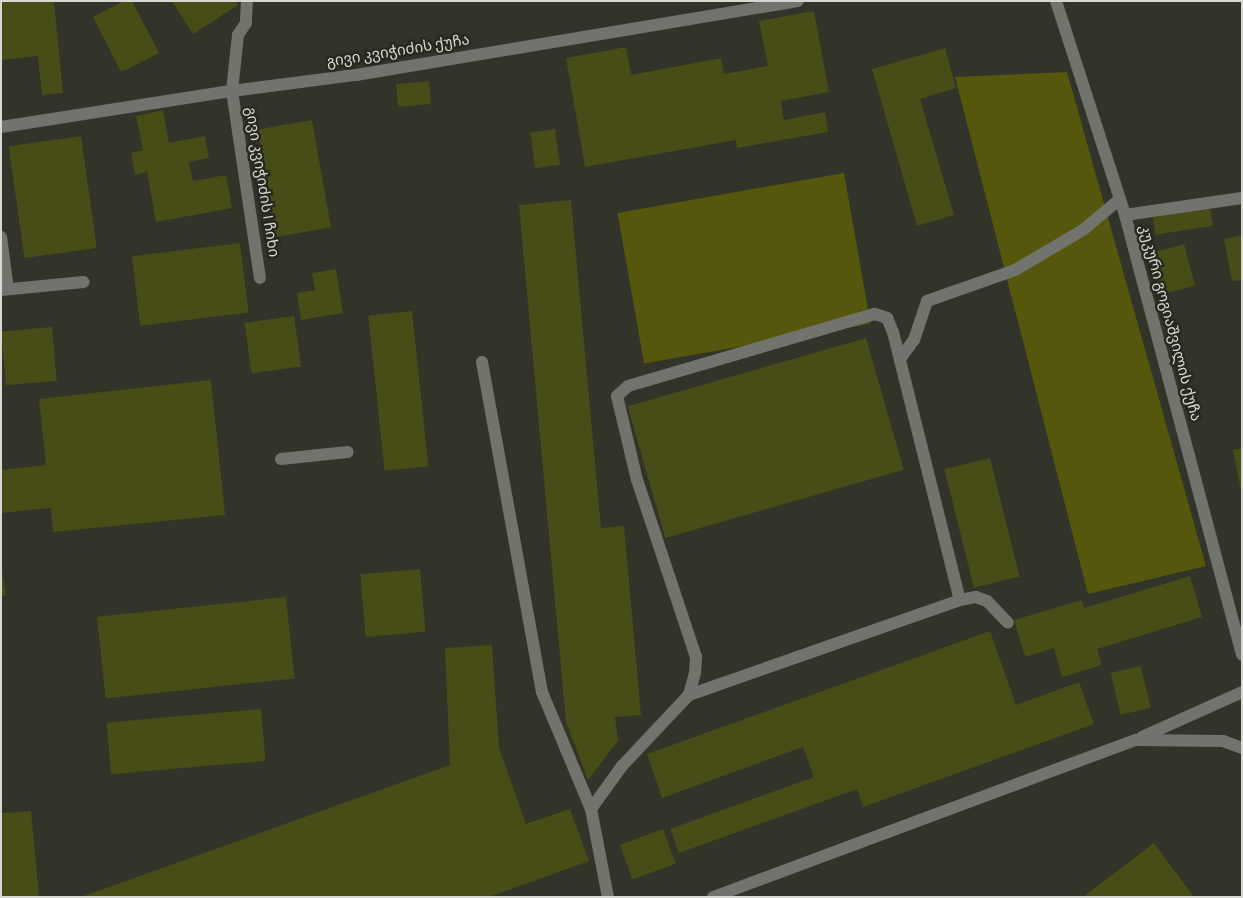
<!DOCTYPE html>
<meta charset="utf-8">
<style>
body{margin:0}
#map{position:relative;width:1243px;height:898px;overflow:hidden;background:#323329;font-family:"Source Sans 3","Noto Sans Georgian",sans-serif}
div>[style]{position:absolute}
.green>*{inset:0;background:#54570c;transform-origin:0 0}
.building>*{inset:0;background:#484c16;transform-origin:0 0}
.minor>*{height:12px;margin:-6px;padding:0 6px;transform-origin:6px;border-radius:6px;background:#73736e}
span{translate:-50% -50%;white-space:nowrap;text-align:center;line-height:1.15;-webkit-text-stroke:5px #28291f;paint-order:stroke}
.street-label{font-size:15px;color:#d8d8d2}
.frame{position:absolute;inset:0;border:2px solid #d8d8d2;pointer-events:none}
</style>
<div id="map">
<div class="green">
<i style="clip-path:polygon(1067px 72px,1206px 566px,1088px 594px,955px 77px)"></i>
<i style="left:844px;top:173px;width:153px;height:230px;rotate:80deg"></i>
</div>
<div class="building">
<i style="clip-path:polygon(1px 1px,54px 1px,63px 93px,42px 95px,38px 56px,1px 60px)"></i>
<i style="clip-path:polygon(124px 1px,132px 1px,159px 53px,121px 72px,93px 17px)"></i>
<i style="clip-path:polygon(172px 1px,236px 1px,238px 5px,193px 34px)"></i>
<i style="clip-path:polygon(814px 11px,829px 92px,781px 101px,784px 120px,825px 112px,828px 132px,737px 148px,736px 140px,585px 167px,566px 58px,626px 47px,631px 75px,721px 58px,724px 74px,768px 66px,759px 21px)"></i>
<i style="clip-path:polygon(945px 48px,956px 88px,920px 99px,954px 215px,917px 226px,872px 69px)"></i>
<i style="left:429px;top:81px;width:23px;height:33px;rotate:85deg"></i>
<i style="clip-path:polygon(163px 110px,169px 143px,205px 136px,209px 158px,189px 162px,193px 181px,226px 175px,232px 208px,156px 222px,147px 172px,135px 175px,131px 153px,143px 150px,136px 116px)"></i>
<i style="left:312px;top:120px;width:109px;height:55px;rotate:80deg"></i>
<i style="left:555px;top:129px;width:36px;height:25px;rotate:82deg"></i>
<i style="left:81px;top:136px;width:113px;height:73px;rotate:82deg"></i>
<i style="clip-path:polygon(571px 200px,601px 528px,624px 526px,641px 715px,615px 717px,618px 741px,588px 780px,566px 722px,519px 205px)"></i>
<i style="left:1210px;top:208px;width:18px;height:58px;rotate:81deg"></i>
<i style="clip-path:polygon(1242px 235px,1242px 280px,1232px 281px,1224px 239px)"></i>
<i style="left:240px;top:243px;width:70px;height:109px;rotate:83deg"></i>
<i style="left:1184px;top:244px;width:43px;height:35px;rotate:75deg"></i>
<i style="clip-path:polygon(336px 269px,343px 313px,301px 320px,297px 293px,315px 290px,312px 273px)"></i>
<i style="left:412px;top:311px;width:156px;height:44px;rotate:84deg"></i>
<i style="left:294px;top:316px;width:51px;height:50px;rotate:82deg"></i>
<i style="left:52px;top:327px;width:54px;height:51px;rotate:85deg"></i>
<i style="left:866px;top:338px;width:137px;height:248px;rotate:74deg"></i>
<i style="clip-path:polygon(211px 380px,225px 515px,53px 532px,51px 508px,1px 513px,1px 470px,46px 465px,39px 399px)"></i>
<i style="clip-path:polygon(1242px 448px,1242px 490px,1241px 490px,1233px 450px)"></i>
<i style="left:990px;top:458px;width:122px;height:47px;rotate:76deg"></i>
<i style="clip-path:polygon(1px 565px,6px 595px,1px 596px)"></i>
<i style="left:420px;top:569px;width:63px;height:60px;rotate:85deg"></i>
<i style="clip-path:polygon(1190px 576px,1202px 617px,1097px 649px,1102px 665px,1062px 677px,1054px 648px,1025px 657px,1014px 620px,1082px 600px,1084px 608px)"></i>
<i style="left:286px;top:597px;width:82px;height:190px;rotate:84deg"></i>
<i style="clip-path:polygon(990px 631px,1016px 705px,1079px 682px,1094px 724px,863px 807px,857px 789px,679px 853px,670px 829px,814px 777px,803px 747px,662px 798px,647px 754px)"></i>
<i style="clip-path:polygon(492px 645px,499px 748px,526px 824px,570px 809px,589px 861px,489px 897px,81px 897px,450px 765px,445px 648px)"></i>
<i style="left:1141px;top:666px;width:43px;height:31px;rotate:77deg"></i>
<i style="left:261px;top:709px;width:52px;height:155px;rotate:85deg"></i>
<i style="clip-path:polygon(31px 811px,39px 897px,1px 897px,1px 813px)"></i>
<i style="left:663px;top:829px;width:37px;height:46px;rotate:70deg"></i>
<i style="clip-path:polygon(1154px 843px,1194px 897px,1083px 897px)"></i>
</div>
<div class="minor">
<i style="left:247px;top:1px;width:22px;rotate:93deg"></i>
<i style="left:246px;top:23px;width:14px;rotate:124deg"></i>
<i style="left:238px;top:35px;width:56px;rotate:96.1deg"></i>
<i style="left:232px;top:91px;width:189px;rotate:81.5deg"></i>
<i style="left:1056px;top:1px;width:225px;rotate:72.1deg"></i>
<i style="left:1125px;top:215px;width:455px;rotate:75.1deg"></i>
<i style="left:1px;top:127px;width:234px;rotate:-8.9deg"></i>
<i style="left:232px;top:91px;width:125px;rotate:-7.4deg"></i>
<i style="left:356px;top:75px;width:448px;rotate:-9.5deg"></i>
<i style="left:1125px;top:215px;width:118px;rotate:-8.3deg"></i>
<i style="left:1px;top:237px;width:52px;rotate:82.3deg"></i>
<i style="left:1px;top:290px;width:83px;rotate:-5.5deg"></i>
<i style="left:900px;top:359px;width:24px;rotate:-54deg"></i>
<i style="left:914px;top:340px;width:41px;rotate:-71.6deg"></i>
<i style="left:927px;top:301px;width:93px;rotate:-19.4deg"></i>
<i style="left:1015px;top:270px;width:79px;rotate:-30.5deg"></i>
<i style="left:1083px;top:230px;width:48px;rotate:-40deg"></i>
<i style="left:482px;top:362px;width:335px;rotate:79.7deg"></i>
<i style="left:542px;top:692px;width:127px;rotate:67.3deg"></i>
<i style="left:591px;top:809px;width:90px;rotate:79.1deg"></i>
<i style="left:281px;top:459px;width:67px;rotate:-6deg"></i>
<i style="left:689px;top:695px;width:287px;rotate:-19.3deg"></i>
<i style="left:960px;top:600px;width:16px;rotate:-11deg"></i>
<i style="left:976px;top:597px;width:12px;rotate:20deg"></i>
<i style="left:987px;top:601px;width:30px;rotate:46deg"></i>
<i style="left:1142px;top:737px;width:110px;rotate:-24.2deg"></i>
<i style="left:591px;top:809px;width:53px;rotate:-54.2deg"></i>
<i style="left:622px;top:766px;width:98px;rotate:-46.7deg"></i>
<i style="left:689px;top:695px;width:23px;rotate:-75deg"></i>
<i style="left:695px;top:673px;width:16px;rotate:-86deg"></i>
<i style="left:696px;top:657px;width:187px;rotate:-108.4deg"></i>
<i style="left:637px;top:480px;width:86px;rotate:-103.4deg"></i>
<i style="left:617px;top:396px;width:15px;rotate:-42deg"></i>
<i style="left:628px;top:386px;width:257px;rotate:-16.3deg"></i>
<i style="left:875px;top:314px;width:13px;rotate:18deg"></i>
<i style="left:887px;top:318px;width:15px;rotate:67deg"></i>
<i style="left:893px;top:332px;width:276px;rotate:76deg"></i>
<i style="left:713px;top:897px;width:451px;rotate:-20.4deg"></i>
<i style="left:1136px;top:740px;width:87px;rotate:0.7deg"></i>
<i style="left:1223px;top:741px;width:20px;rotate:20deg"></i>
</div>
<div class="street-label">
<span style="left:398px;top:51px;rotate:-9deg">გივი კვიჭიძის ქუჩა</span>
<span style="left:262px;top:182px;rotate:81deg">გივი კვიჭიძის I ჩიხი</span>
<span style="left:1170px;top:323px;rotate:75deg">კუკური გოგიაშვილის ქუჩა</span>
</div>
<div class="frame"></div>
</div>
